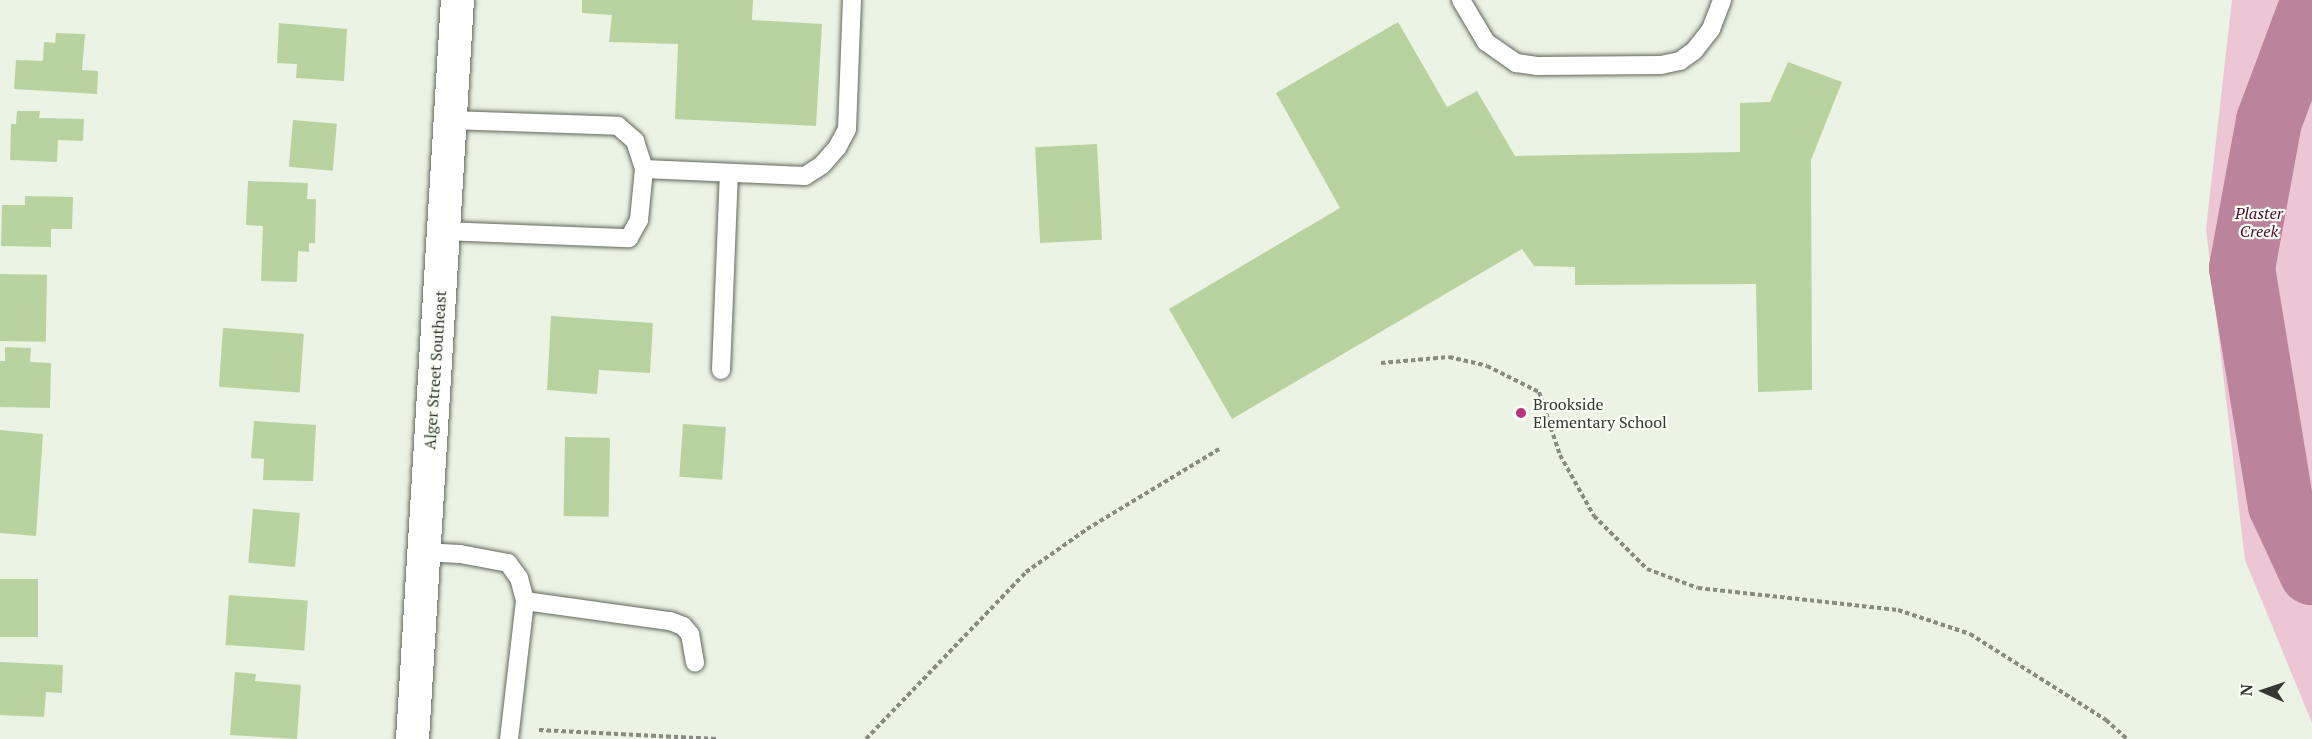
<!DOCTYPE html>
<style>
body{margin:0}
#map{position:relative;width:2312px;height:739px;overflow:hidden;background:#ebf3e4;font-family:"PT Serif",serif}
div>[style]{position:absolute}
.green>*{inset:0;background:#edc6d6}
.river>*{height:66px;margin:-33px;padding:0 33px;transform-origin:33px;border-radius:33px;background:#bb849c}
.building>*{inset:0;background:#b9d3a0;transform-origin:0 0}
.path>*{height:4px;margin-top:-2px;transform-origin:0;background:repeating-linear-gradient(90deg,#878c82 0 4.5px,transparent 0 7.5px)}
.roads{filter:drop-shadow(0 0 2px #61685b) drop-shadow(0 0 2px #61685b)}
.service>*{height:18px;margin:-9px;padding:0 9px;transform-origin:9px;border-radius:9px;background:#fff}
.minor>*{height:33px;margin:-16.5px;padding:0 16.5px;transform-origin:16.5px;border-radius:16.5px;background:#fff}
.dots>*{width:16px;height:16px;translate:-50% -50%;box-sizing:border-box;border:3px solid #fafff6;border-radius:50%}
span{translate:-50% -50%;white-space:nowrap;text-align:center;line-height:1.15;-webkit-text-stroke:4.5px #fafff6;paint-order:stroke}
.park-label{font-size:16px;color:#4e0b31;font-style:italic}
.street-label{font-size:16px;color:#343732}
.poi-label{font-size:16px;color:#343732}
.left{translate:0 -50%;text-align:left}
.north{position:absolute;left:2234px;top:661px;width:60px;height:60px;-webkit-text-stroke:4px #fafff6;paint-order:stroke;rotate:273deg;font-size:16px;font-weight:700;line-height:24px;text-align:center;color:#343732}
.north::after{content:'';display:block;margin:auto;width:21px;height:27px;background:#343732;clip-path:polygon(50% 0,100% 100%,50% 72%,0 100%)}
</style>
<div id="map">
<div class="green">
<i style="clip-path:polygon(2232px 0,2312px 0,2312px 723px,2245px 560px,2206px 229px)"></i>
</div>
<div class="river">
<i style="left:2312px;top:6px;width:123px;rotate:110.5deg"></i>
<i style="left:2269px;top:121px;width:149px;rotate:100.4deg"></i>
<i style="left:2242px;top:268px;width:240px;rotate:80.7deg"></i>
<i style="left:2281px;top:505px;width:74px;rotate:65.2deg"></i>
</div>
<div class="building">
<i style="clip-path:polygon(582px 0,753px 0,752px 20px,822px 24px,816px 126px,675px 119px,678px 44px,609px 42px,612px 15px,582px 13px)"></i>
<i style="clip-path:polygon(1398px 22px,1447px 107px,1477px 91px,1515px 156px,1740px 152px,1740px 103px,1770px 102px,1788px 62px,1842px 82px,1811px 160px,1812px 390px,1758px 392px,1756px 284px,1575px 285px,1575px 267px,1534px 266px,1522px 249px,1232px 419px,1169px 309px,1340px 208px,1276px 93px)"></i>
<i style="clip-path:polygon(279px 23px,347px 29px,344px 81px,296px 78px,297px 64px,277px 63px)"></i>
<i style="clip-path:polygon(56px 33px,85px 34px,82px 70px,98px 71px,97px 94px,14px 89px,16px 60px,43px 61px,44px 42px,55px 43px)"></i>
<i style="clip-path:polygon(17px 111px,40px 111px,39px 118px,84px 119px,83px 141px,58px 140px,57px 162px,10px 160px,11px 124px,16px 124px)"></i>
<i style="left:293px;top:120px;width:44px;height:47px;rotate:5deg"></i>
<i style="left:1097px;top:144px;width:96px;height:62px;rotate:87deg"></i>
<i style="clip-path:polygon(248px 181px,308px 183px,307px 199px,316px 199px,315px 243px,309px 243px,309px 252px,298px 251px,297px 282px,261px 281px,263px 226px,246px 225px)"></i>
<i style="clip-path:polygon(25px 196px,73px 197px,72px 229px,51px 229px,51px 247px,1px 246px,2px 205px,25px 205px)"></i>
<i style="left:0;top:274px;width:47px;height:67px;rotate:1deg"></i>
<i style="clip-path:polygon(551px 316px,653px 323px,650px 373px,599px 370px,597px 394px,547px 390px)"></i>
<i style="left:223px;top:328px;width:81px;height:59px;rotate:4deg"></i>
<i style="clip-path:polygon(5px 347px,31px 348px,30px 362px,51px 363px,50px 408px,0 407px,0 361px,5px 361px)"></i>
<i style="clip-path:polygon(254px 421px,316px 425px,313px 481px,263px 480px,264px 459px,251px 458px)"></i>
<i style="left:683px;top:424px;width:43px;height:53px;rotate:4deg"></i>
<i style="clip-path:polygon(0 430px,43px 434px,36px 536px,0 533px)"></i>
<i style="left:565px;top:437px;width:45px;height:79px;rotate:1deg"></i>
<i style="left:253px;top:509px;width:47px;height:54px;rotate:5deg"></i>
<i style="left:0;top:579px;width:38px;height:58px"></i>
<i style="left:229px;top:595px;width:79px;height:50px;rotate:4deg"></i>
<i style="clip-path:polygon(0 662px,63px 665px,62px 693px,46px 692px,44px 717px,0 715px)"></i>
<i style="clip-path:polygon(235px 672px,256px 674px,255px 681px,301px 685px,297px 739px,230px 735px)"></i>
</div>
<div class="path">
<i style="left:1381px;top:363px;width:68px;rotate:-5deg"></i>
<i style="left:1449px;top:357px;width:39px;rotate:13deg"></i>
<i style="left:1487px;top:366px;width:58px;rotate:26.6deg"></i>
<i style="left:1539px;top:392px;width:66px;rotate:71.6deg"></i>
<i style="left:1560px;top:455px;width:70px;rotate:60.9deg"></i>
<i style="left:1594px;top:516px;width:75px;rotate:45deg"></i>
<i style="left:1647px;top:569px;width:54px;rotate:20.4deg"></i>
<i style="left:1698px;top:588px;width:201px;rotate:6.3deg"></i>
<i style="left:1898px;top:610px;width:76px;rotate:18.4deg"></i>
<i style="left:1970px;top:634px;width:161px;rotate:32.3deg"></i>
<i style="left:2106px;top:720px;width:28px;rotate:42deg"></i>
<i style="left:539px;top:730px;width:179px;rotate:2.9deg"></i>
<i style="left:866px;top:739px;width:231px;rotate:-46.2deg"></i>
<i style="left:1026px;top:572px;width:75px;rotate:-35.2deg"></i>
<i style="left:1087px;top:529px;width:157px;rotate:-31.2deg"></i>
</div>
<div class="roads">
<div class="service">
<i style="left:1461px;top:0;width:49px;rotate:59.2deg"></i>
<i style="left:1486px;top:42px;width:37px;rotate:35deg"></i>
<i style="left:1516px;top:63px;width:21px;rotate:8deg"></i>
<i style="left:1537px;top:66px;width:124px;rotate:-0.5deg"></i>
<i style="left:1661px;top:65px;width:19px;rotate:-12deg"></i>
<i style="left:1680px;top:61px;width:17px;rotate:-36deg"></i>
<i style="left:1694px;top:51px;width:28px;rotate:-52deg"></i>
<i style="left:1711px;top:29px;width:31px;rotate:-69deg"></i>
<i style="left:450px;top:120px;width:168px;rotate:2deg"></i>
<i style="left:618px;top:126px;width:23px;rotate:41deg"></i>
<i style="left:635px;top:141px;width:29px;rotate:72deg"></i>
<i style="left:443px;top:231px;width:186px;rotate:2.2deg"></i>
<i style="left:629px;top:238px;width:21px;rotate:-61deg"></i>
<i style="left:639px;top:220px;width:51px;rotate:-84.4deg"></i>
<i style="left:644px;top:169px;width:161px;rotate:2.5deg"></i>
<i style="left:805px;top:176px;width:20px;rotate:-33deg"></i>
<i style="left:822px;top:165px;width:23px;rotate:-49deg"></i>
<i style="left:837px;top:148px;width:21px;rotate:-62deg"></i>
<i style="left:847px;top:129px;width:129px;rotate:-87.8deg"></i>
<i style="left:721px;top:370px;width:197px;rotate:-87.7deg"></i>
<i style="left:423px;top:552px;width:37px;rotate:3deg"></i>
<i style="left:460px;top:554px;width:49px;rotate:10.6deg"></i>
<i style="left:508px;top:563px;width:19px;rotate:54deg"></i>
<i style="left:519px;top:578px;width:24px;rotate:75deg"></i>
<i style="left:525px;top:601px;width:139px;rotate:96.6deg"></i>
<i style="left:525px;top:601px;width:146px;rotate:7.9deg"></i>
<i style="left:670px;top:621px;width:14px;rotate:21deg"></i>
<i style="left:683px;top:626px;width:11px;rotate:49deg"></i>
<i style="left:690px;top:634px;width:29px;rotate:80deg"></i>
</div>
<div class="minor">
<i style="left:412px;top:739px;width:740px;rotate:-86.52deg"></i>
</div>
</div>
<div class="dots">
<i style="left:1521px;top:413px;background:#b9367d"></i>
</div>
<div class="park-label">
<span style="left:2259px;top:222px">Plaster<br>Creek</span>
</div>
<div class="street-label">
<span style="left:435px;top:370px;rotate:-86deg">Alger Street Southeast</span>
</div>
<div class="poi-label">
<span class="left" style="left:1533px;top:413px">Brookside<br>Elementary School</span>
</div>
<div class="north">N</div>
</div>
